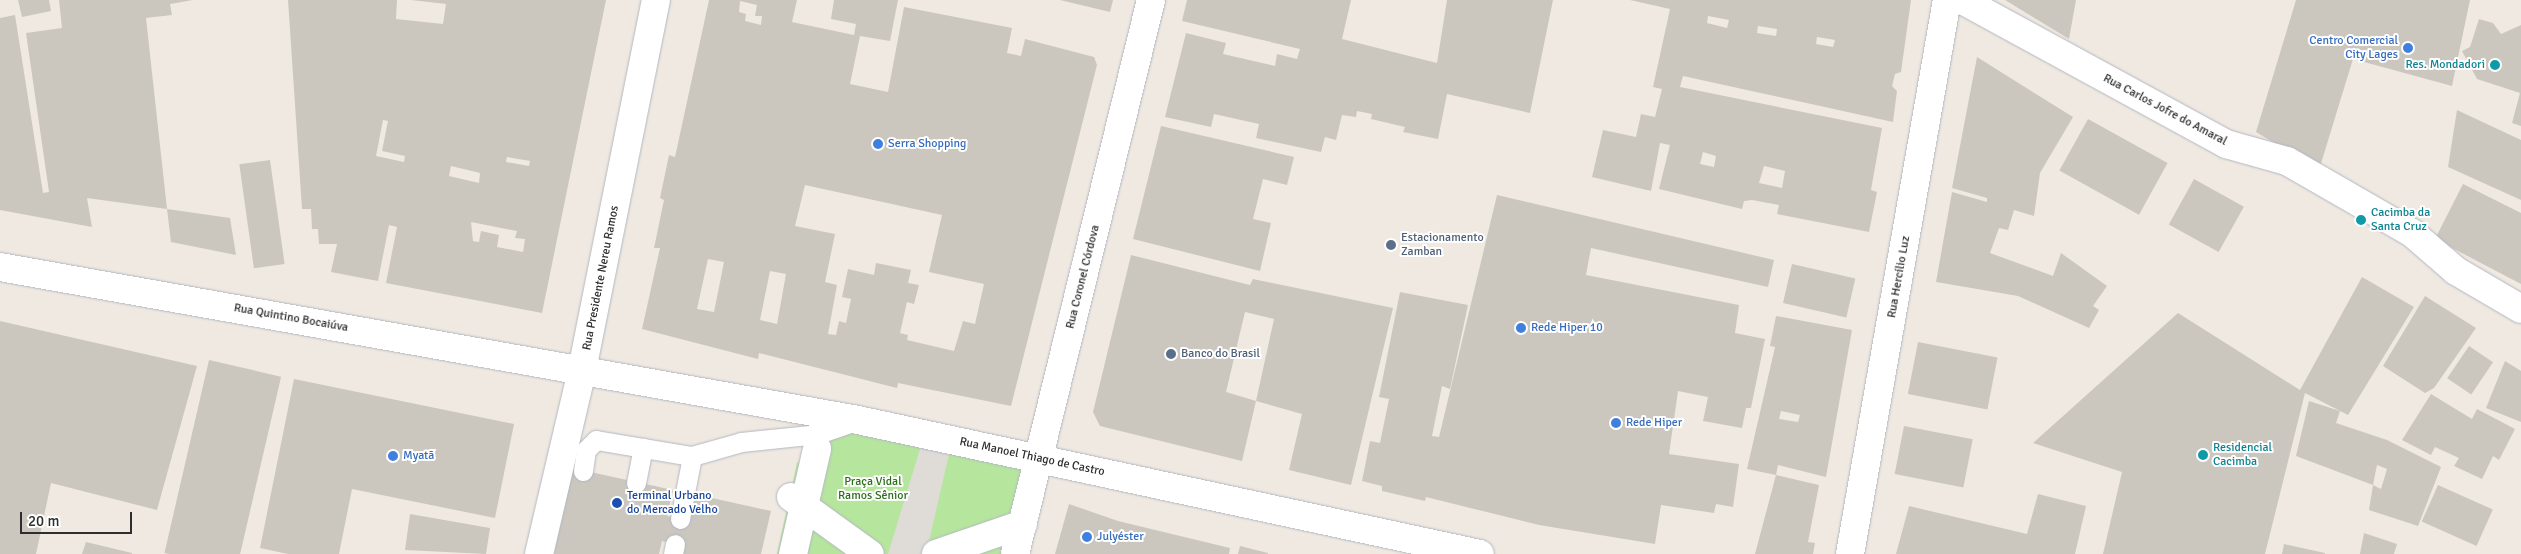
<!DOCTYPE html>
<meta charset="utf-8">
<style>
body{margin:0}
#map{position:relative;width:2521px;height:554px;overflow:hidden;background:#efe9e1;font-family:Signika,sans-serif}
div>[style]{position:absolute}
.green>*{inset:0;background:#b6e59e}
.plaza>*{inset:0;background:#dfdcd8}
.building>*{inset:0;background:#cbc7bf;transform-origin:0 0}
.roads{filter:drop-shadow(0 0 1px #b4b7c1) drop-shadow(0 0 1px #b4b7c1)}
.lane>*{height:19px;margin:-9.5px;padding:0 9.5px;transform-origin:9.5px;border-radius:9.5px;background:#fff}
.street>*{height:28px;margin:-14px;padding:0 14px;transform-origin:14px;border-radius:14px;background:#fff}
.secondary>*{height:28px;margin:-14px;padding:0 14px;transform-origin:14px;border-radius:14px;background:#fff}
.dots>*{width:14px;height:14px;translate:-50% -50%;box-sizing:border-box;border:2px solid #fff;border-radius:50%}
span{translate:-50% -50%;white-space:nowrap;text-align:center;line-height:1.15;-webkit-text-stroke:4px #fff;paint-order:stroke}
.shop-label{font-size:12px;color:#366cbe}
.right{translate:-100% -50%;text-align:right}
.left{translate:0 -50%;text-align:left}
.culture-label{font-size:12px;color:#0d838f}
.street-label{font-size:12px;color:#2e2e2e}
.service-label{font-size:12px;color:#4e5e75}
.park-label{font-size:12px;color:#2c6e1b}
.transit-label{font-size:12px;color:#164399}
.scale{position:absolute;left:20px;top:512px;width:112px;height:22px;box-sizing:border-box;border:2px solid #2e2e2e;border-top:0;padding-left:6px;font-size:15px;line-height:18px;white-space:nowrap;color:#2e2e2e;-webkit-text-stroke:4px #fff;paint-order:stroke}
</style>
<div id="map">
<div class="green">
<i style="clip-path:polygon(858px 420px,1039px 457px,1015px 554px,777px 554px,797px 463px)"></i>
</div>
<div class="plaza">
<i style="clip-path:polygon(924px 436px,952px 441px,926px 554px,888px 554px)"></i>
</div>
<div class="building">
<i style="clip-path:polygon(18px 0,49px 0,51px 11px,22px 17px)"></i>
<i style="clip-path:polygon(59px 0,193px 0,170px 4px,172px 15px,146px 18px,167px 209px,87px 198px,92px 227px,0 210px,0 18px,15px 15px,43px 193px,49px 192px,26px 33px,62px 28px)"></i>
<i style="clip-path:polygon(evenodd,288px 0,397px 0,396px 19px,443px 24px,446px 4px,411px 0,606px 0,542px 313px,386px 283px,397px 227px,389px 225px,378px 281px,331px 272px,337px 244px,319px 244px,318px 229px,312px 229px,311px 209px,302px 209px,288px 0,383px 120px,388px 121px,382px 151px,405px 156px,404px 162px,376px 156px,383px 120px,288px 0,507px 157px,530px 161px,529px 166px,506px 162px,507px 157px,288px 0,451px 166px,480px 173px,479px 183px,449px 176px,451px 166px,288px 0,471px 222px,517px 231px,515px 238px,525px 239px,523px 252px,497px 247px,499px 235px,481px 231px,479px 242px,473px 241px,471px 222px)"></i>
<i style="clip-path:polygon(evenodd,709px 0,797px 0,792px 22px,854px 35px,856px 24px,831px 19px,834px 0,898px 0,890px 41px,860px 36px,850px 84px,888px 92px,904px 7px,1012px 28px,1007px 53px,1021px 56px,1025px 39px,1094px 57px,1097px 65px,1011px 406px,898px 383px,897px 388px,759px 353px,758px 359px,642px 329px,660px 248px,654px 248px,664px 200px,660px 198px,669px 155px,675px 157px,709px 0,740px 1px,757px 5px,755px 16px,762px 16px,761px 25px,745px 21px,746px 14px,739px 12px,740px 1px,709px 0,805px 185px,942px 215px,929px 272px,984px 284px,975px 324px,963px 321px,954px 351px,907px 340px,908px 335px,900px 333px,907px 302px,914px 304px,919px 285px,908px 283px,911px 270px,876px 263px,874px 275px,848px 269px,842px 297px,851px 299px,846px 323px,839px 321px,836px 335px,828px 334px,837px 285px,825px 282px,835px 234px,795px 226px,805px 185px,709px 0,708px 259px,724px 262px,714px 312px,697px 309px,708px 259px,709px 0,770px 271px,786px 274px,777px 324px,760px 320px,770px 271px)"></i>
<i style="clip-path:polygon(1060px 0,1113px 0,1110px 12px)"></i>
<i style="clip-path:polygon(1187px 0,1351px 0,1342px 39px,1437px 63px,1447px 0,1553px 0,1530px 113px,1447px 94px,1438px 139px,1403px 132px,1405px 127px,1371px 119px,1372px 114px,1357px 111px,1356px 117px,1342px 115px,1336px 140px,1325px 137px,1321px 152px,1256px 138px,1259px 124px,1214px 114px,1211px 127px,1165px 117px,1186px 33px,1226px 43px,1223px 54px,1275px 66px,1277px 54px,1297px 59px,1300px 49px,1182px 21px)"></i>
<i style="clip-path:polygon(evenodd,1630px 0,1911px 0,1901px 72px,1895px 74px,1892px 86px,1897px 91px,1893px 122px,1683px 76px,1680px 87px,1882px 128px,1871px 190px,1877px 192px,1869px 232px,1777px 214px,1779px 205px,1752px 200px,1744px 201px,1742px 209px,1659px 189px,1670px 145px,1660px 143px,1651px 191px,1592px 177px,1603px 130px,1636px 137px,1641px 114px,1655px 117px,1662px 89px,1653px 87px,1670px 9px,1630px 0,1708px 16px,1729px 20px,1727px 28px,1707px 23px,1708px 16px,1630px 0,1758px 26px,1777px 29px,1776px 36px,1757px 33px,1758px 26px,1630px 0,1817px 37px,1835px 40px,1833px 47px,1816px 44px,1817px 37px,1630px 0,1703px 152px,1716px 156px,1714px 167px,1700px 164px,1703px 152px,1630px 0,1764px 166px,1785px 171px,1782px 188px,1759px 183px,1764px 166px)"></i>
<i style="clip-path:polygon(2005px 0,2076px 0,2069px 39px)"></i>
<i style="clip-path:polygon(2296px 0,2470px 0,2452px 86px,2353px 59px,2319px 170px,2256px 132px)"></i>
<i style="clip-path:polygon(2479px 19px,2493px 23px,2501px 34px,2521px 25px,2521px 126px,2512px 123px,2520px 93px,2477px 79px,2462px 51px,2470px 47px)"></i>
<i style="clip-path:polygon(1977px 57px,2073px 117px,2040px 173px,2034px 216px,2014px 210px,2008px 230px,1999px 228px,1990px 253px,2053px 276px,2061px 253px,2107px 286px,2093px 306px,2099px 310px,2089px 328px,2018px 296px,1936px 282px,1952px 192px,1987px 202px,1987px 198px,1952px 188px)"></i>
<i style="clip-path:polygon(2457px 110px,2521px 140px,2521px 200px,2448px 167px)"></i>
<i style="left:2088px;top:119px;width:91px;height:59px;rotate:29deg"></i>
<i style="clip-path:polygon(1161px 126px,1294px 157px,1287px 185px,1263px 179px,1253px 219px,1271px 223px,1260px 271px,1133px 239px)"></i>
<i style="left:270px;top:160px;width:105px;height:31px;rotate:82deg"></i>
<i style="left:2194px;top:179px;width:57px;height:52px;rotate:29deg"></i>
<i style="clip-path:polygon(2463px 184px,2521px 213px,2521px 284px,2435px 239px)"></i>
<i style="clip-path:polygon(1497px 195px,1774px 260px,1768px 287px,1591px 248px,1586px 275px,1739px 305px,1735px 333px,1765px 339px,1751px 408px,1746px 408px,1742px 428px,1703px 421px,1708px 397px,1678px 391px,1669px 454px,1739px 464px,1733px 507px,1716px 504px,1714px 513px,1661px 505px,1655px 544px,1539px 525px,1426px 497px,1425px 501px,1382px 491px,1382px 486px,1362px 481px,1370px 441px,1380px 443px,1389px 399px,1379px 397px,1400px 292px,1468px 305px,1450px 389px,1442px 386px,1432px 436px,1439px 437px)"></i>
<i style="clip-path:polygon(167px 209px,230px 218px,236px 255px,171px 242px)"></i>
<i style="clip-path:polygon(1131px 255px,1250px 285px,1253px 279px,1393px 308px,1351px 485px,1289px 470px,1302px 414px,1256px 401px,1274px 319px,1245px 312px,1226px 392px,1256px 401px,1242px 461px,1100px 426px,1093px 412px)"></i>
<i style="left:1792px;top:264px;width:65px;height:40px;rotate:13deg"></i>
<i style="clip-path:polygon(2362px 277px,2414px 307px,2348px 415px,2305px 393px,2265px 554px,2103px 554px,2122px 472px,2033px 443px,2178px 313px,2300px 390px)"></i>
<i style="clip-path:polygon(2425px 296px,2476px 328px,2434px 388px,2425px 393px,2383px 366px)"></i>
<i style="clip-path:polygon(evenodd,1776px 316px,1852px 330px,1826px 477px,1778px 465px,1776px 475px,1747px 469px,1775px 347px,1770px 346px,1776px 316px,1781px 411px,1800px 415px,1798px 422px,1779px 419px,1781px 411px)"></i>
<i style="clip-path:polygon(0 321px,197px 366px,157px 510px,51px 483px,36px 554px,0 554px)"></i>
<i style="left:1918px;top:342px;width:81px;height:53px;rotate:11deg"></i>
<i style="left:2469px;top:346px;width:29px;height:39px;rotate:34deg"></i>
<i style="left:209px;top:360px;width:74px;height:198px;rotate:13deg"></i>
<i style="clip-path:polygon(2505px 361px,2521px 371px,2521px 422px,2486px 408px)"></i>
<i style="clip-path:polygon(294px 379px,514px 424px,495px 518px,352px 489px,339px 554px,288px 554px,260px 548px)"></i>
<i style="clip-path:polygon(2431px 394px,2472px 419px,2477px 409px,2515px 429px,2499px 460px,2493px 456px,2482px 479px,2454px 466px,2459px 458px,2435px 447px,2431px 455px,2402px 440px)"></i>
<i style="clip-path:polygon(2309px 401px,2340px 411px,2336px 423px,2387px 440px,2441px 467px,2418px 526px,2369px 510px,2373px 485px,2381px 489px,2387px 469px,2377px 465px,2373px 485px,2296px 456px)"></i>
<i style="left:1904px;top:426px;width:70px;height:49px;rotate:11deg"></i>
<i style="clip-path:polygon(572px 468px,673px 490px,667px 516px,680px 519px,689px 493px,771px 511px,761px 554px,678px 554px,675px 544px,662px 541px,659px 554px,554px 554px)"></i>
<i style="clip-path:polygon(1776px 475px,1819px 485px,1808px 542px,1815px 543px,1813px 554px,1755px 554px)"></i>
<i style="left:2438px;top:485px;width:60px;height:40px;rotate:24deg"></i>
<i style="clip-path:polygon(2038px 494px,2086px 506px,2075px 554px,1896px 554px,1909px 506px,2027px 534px)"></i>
<i style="clip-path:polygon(1069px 504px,1118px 521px,1230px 548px,1229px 554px,1055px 554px)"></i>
<i style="clip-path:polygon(410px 514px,490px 528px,486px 554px,405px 550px)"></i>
<i style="clip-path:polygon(2364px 533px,2397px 544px,2394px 554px,2360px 554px)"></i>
<i style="clip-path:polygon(86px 542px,132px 553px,132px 554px,82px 554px)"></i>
<i style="clip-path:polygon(2284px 544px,2325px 553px,2325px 554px,2282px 554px)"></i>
<i style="clip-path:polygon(1240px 546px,1268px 553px,1268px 554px,1238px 554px)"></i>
</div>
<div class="roads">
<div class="lane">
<i style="left:583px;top:471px;width:21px;rotate:-82deg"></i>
<i style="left:586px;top:450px;width:14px;rotate:-45deg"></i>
<i style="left:596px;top:440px;width:97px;rotate:9.5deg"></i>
<i style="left:692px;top:456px;width:51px;rotate:-15.9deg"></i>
<i style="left:741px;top:442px;width:77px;rotate:-5.9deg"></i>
<i style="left:818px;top:434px;width:39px;rotate:-19deg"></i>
<i style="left:636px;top:483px;width:36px;rotate:-79deg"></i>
<i style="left:680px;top:519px;width:64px;rotate:-79.2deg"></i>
<i style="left:673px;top:554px;width:10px;rotate:-79deg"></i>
</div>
<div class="street">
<i style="left:1962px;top:0;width:301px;rotate:28.6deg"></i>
<i style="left:2226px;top:144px;width:63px;rotate:15.6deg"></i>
<i style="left:2287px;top:161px;width:144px;rotate:29.9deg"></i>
<i style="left:2412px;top:233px;width:58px;rotate:40.8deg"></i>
<i style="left:2456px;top:271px;width:75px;rotate:30.3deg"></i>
<i style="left:791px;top:497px;width:97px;rotate:35.8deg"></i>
<i style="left:793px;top:554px;width:108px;rotate:-77.1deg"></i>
<i style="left:936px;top:554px;width:92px;rotate:-19deg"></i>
</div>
<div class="secondary">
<i style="left:0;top:267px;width:872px;rotate:10.11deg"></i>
<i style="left:858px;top:420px;width:636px;rotate:12.16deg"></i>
<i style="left:539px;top:554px;width:189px;rotate:-76.8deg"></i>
<i style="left:582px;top:370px;width:377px;rotate:-78.7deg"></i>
<i style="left:1015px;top:554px;width:570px;rotate:-76.21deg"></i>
<i style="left:1850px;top:554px;width:562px;rotate:-80.07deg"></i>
</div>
</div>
<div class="dots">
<i style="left:2408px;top:48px;background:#3f7fe0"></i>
<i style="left:2495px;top:65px;background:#0f9aa8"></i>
<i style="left:878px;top:144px;background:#3f7fe0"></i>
<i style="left:2361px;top:220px;background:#0f9aa8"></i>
<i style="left:1391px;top:245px;background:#5c6f8a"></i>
<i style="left:1521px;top:328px;background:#3f7fe0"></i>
<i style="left:1171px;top:354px;background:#5c6f8a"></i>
<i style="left:1616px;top:423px;background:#3f7fe0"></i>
<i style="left:2203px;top:455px;background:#0f9aa8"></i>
<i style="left:393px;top:456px;background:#3f7fe0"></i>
<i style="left:617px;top:503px;background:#1a4fb4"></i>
<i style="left:1087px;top:537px;background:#3f7fe0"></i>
</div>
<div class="shop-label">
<span class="right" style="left:2398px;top:48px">Centro Comercial<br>City Lages</span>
<span class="left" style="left:888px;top:144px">Serra Shopping</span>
<span class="left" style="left:1531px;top:328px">Rede Hiper 10</span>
<span class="left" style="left:1626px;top:423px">Rede Hiper</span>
<span class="left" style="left:403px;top:456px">Myatã</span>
<span class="left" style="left:1097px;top:537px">Julyéster</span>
</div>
<div class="culture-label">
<span class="right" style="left:2485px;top:65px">Res. Mondadori</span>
<span class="left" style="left:2371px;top:220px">Cacimba da<br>Santa Cruz</span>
<span class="left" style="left:2213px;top:455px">Residencial<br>Cacimba</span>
</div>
<div class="street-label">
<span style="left:2165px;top:110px;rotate:28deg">Rua Carlos Jofre do Amaral</span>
<span style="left:1083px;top:277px;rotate:-76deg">Rua Coronel Córdova</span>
<span style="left:1899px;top:277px;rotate:-80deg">Rua Hercílio Luz</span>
<span style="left:601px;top:278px;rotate:-79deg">Rua Presidente Nereu Ramos</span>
<span style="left:291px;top:318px;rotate:10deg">Rua Quintino Bocaiúva</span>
<span style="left:1032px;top:457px;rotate:12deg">Rua Manoel Thiago de Castro</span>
</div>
<div class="service-label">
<span class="left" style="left:1401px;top:245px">Estacionamento<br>Zamban</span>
<span class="left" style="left:1181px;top:354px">Banco do Brasil</span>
</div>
<div class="park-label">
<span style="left:873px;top:489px">Praça Vidal<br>Ramos Sênior</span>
</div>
<div class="transit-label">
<span class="left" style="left:627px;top:503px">Terminal Urbano<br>do Mercado Velho</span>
</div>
<div class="scale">20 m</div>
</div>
